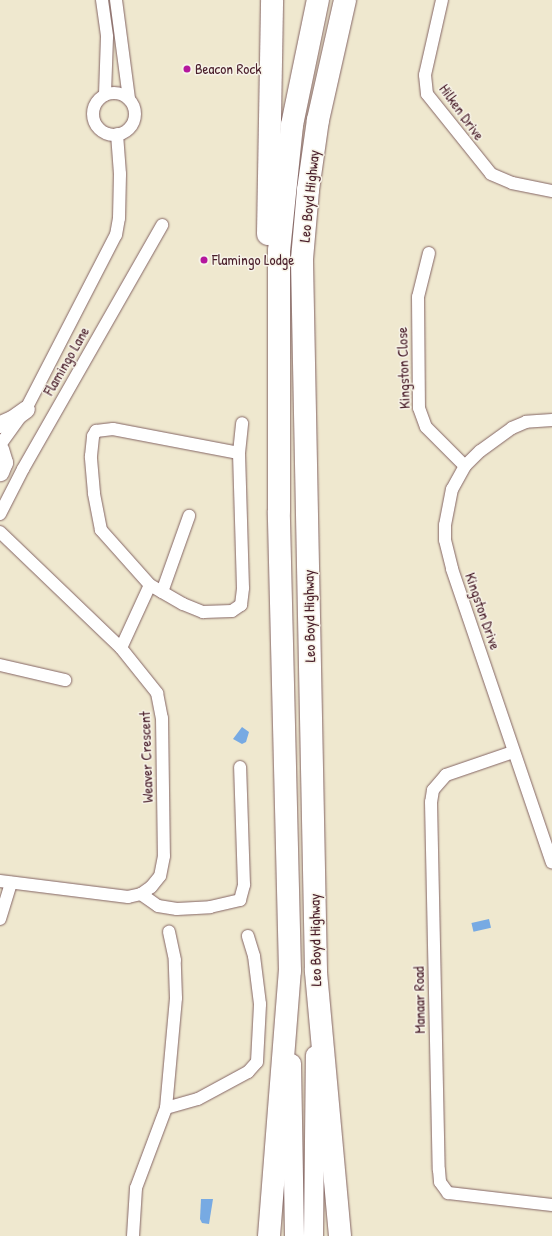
<!DOCTYPE html>
<style>
body{margin:0}
#map{position:relative;width:552px;height:1236px;overflow:hidden;background:#efe8cf;font-family:"Patrick Hand",sans-serif}
div>[style]{position:absolute}
.water>*{inset:0;background:#77aae3;transform-origin:0 0}
.roads{filter:drop-shadow(0 0 1px #846564) drop-shadow(0 0 1px #846564)}
.street>*{height:12px;margin:-6px;padding:0 6px;transform-origin:6px;border-radius:6px;background:#fff}
.street>.ring{margin:-6px;padding:0;box-sizing:content-box;background:none;border:12px solid #fff;border-radius:50%}
.secondary>*{height:17px;margin:-8.5px;padding:0 8.5px;transform-origin:8.5px;border-radius:8.5px;background:#fff}
.primary>*{height:19px;margin:-9.5px;padding:0 9.5px;transform-origin:9.5px;border-radius:9.5px;background:#fff}
.highway>*{height:22px;margin:-11px;padding:0 11px;transform-origin:11px;border-radius:11px;background:#fff}
.dots>*{width:11px;height:11px;translate:-50% -50%;box-sizing:border-box;border:2px solid #f7f3e8;border-radius:50%}
span{translate:-50% -50%;white-space:nowrap;text-align:center;line-height:1.15;-webkit-text-stroke:3px #f7f3e8;paint-order:stroke}
.poi-label{font-size:15px;color:#4a1f2b}
.left{translate:0 -50%;text-align:left}
.street-label{font-size:15px;color:#4a1f2b}
</style>
<div id="map">
<div class="water">
<i style="clip-path:polygon(242px 727px,249px 732px,246px 742px,242px 744px,233px 739px)"></i>
<i style="left:489px;top:919px;width:9px;height:18px;rotate:77deg"></i>
<i style="clip-path:polygon(201px 1199px,213px 1199px,209px 1224px,202px 1223px,200px 1219px)"></i>
</div>
<div class="roads">
<div class="street">
<i style="left:102px;top:0;width:37px;rotate:82deg"></i>
<i style="left:107px;top:37px;width:58px;rotate:92deg"></i>
<i style="left:116px;top:0;width:100px;rotate:82.5deg"></i>
<i style="left:442px;top:0;width:77px;rotate:102.8deg"></i>
<i style="left:425px;top:75px;width:19px;rotate:84deg"></i>
<i style="left:427px;top:94px;width:102px;rotate:51.3deg"></i>
<i style="left:491px;top:174px;width:23px;rotate:23deg"></i>
<i style="left:512px;top:183px;width:41px;rotate:11.3deg"></i>
<i class="ring" style="left:93px;top:93px;width:30px;height:30px"></i>
<i style="left:429px;top:253px;width:45px;rotate:104deg"></i>
<i style="left:418px;top:297px;width:111px;rotate:89.5deg"></i>
<i style="left:419px;top:408px;width:20px;rotate:70deg"></i>
<i style="left:426px;top:427px;width:55px;rotate:45deg"></i>
<i style="left:552px;top:420px;width:26px;rotate:176deg"></i>
<i style="left:526px;top:422px;width:15px;rotate:157deg"></i>
<i style="left:512px;top:428px;width:39px;rotate:144deg"></i>
<i style="left:480px;top:451px;width:21px;rotate:135deg"></i>
<i style="left:465px;top:466px;width:26px;rotate:119deg"></i>
<i style="left:452px;top:489px;width:37px;rotate:101deg"></i>
<i style="left:445px;top:525px;width:15px;rotate:90deg"></i>
<i style="left:445px;top:540px;width:30px;rotate:76deg"></i>
<i style="left:452px;top:569px;width:310px;rotate:71.2deg"></i>
<i style="left:0;top:445px;width:44px;rotate:-54.2deg"></i>
<i style="left:26px;top:409px;width:196px;rotate:-62.7deg"></i>
<i style="left:116px;top:235px;width:17px;rotate:-80deg"></i>
<i style="left:119px;top:218px;width:44px;rotate:-88.7deg"></i>
<i style="left:120px;top:174px;width:40px;rotate:-94.3deg"></i>
<i style="left:0;top:514px;width:51px;rotate:-62.9deg"></i>
<i style="left:23px;top:469px;width:281px;rotate:-60.3deg"></i>
<i style="left:0;top:532px;width:168px;rotate:43.8deg"></i>
<i style="left:121px;top:648px;width:58px;rotate:51.3deg"></i>
<i style="left:157px;top:693px;width:25px;rotate:79deg"></i>
<i style="left:162px;top:718px;width:138px;rotate:89.2deg"></i>
<i style="left:164px;top:856px;width:20px;rotate:101deg"></i>
<i style="left:160px;top:876px;width:14px;rotate:129deg"></i>
<i style="left:151px;top:887px;width:12px;rotate:145deg"></i>
<i style="left:141px;top:894px;width:13px;rotate:167deg"></i>
<i style="left:128px;top:897px;width:129px;rotate:-172.9deg"></i>
<i style="left:150px;top:585px;width:38px;rotate:30deg"></i>
<i style="left:183px;top:604px;width:22px;rotate:22deg"></i>
<i style="left:203px;top:612px;width:29px;rotate:-2deg"></i>
<i style="left:232px;top:611px;width:11px;rotate:-34deg"></i>
<i style="left:241px;top:605px;width:17px;rotate:-83deg"></i>
<i style="left:243px;top:588px;width:135px;rotate:-91.7deg"></i>
<i style="left:239px;top:453px;width:30px;rotate:-84deg"></i>
<i style="left:162px;top:592px;width:81px;rotate:-70.4deg"></i>
<i style="left:121px;top:648px;width:69px;rotate:-65.3deg"></i>
<i style="left:150px;top:585px;width:74px;rotate:-131.7deg"></i>
<i style="left:101px;top:530px;width:38px;rotate:-101deg"></i>
<i style="left:94px;top:493px;width:37px;rotate:-95deg"></i>
<i style="left:91px;top:456px;width:20px;rotate:-84deg"></i>
<i style="left:93px;top:436px;width:6px;rotate:-59deg"></i>
<i style="left:96px;top:431px;width:17px;rotate:-7deg"></i>
<i style="left:113px;top:429px;width:128px;rotate:10.8deg"></i>
<i style="left:0;top:665px;width:67px;rotate:13deg"></i>
<i style="left:513px;top:752px;width:71px;rotate:161.1deg"></i>
<i style="left:446px;top:775px;width:20px;rotate:131deg"></i>
<i style="left:433px;top:790px;width:12px;rotate:99deg"></i>
<i style="left:431px;top:802px;width:368px;rotate:88.8deg"></i>
<i style="left:439px;top:1170px;width:12px;rotate:85deg"></i>
<i style="left:440px;top:1182px;width:14px;rotate:54deg"></i>
<i style="left:448px;top:1193px;width:105px;rotate:6.6deg"></i>
<i style="left:141px;top:894px;width:21px;rotate:35deg"></i>
<i style="left:158px;top:906px;width:19px;rotate:9deg"></i>
<i style="left:177px;top:909px;width:33px;rotate:-3deg"></i>
<i style="left:210px;top:907px;width:31px;rotate:-13deg"></i>
<i style="left:240px;top:900px;width:16px;rotate:-75deg"></i>
<i style="left:244px;top:885px;width:118px;rotate:-91.9deg"></i>
<i style="left:0;top:919px;width:38px;rotate:-73deg"></i>
<i style="left:166px;top:1108px;width:33px;rotate:-16deg"></i>
<i style="left:198px;top:1099px;width:57px;rotate:-28.4deg"></i>
<i style="left:248px;top:1072px;width:13px;rotate:-48deg"></i>
<i style="left:257px;top:1062px;width:58px;rotate:-87deg"></i>
<i style="left:260px;top:1004px;width:48px;rotate:-97.1deg"></i>
<i style="left:254px;top:956px;width:21px;rotate:-107deg"></i>
<i style="left:133px;top:1236px;width:48px;rotate:-86.4deg"></i>
<i style="left:136px;top:1188px;width:85px;rotate:-69.4deg"></i>
<i style="left:166px;top:1108px;width:110px;rotate:-84.8deg"></i>
<i style="left:176px;top:998px;width:38px;rotate:-92deg"></i>
<i style="left:175px;top:960px;width:29px;rotate:-102deg"></i>
</div>
<div class="secondary">
<i style="left:0;top:424px;width:13px;rotate:-23deg"></i>
<i style="left:12px;top:419px;width:17px;rotate:-36deg"></i>
<i style="left:0;top:449px;width:14px;rotate:73deg"></i>
<i style="left:4px;top:462px;width:11px;rotate:112deg"></i>
</div>
<div class="primary">
<i style="left:291px;top:1063px;width:173px;rotate:89deg"></i>
<i style="left:313px;top:1236px;width:181px;rotate:-89.4deg"></i>
</div>
<div class="highway">
<i style="left:268px;top:234px;width:234px;rotate:-89deg"></i>
<i style="left:269px;top:1236px;width:266px;rotate:-85.5deg"></i>
<i style="left:290px;top:971px;width:460px;rotate:-91.4deg"></i>
<i style="left:279px;top:511px;width:260px;rotate:-90deg"></i>
<i style="left:279px;top:251px;width:127px;rotate:-84.1deg"></i>
<i style="left:292px;top:125px;width:128px;rotate:-78.3deg"></i>
<i style="left:340px;top:1236px;width:266px;rotate:-95.2deg"></i>
<i style="left:316px;top:971px;width:712px;rotate:-91.13deg"></i>
<i style="left:302px;top:259px;width:69px;rotate:-85deg"></i>
<i style="left:308px;top:190px;width:71px;rotate:-81.9deg"></i>
<i style="left:318px;top:120px;width:123px;rotate:-77.3deg"></i>
</div>
</div>
<div class="dots">
<i style="left:187px;top:69px;background:#b5179e"></i>
<i style="left:204px;top:260px;background:#b5179e"></i>
</div>
<div class="poi-label">
<span class="left" style="left:195px;top:69px">Beacon Rock</span>
<span class="left" style="left:212px;top:260px">Flamingo Lodge</span>
</div>
<div class="street-label">
<span style="left:462px;top:112px;rotate:54deg">Hilken Drive</span>
<span style="left:309px;top:196px;rotate:-84deg">Leo Boyd Highway</span>
<span style="left:66px;top:361px;rotate:-60deg">Flamingo Lane</span>
<span style="left:403px;top:368px;rotate:-92deg">Kingston Close</span>
<span style="left:483px;top:611px;rotate:71deg">Kingston Drive</span>
<span style="left:309px;top:616px;rotate:-91deg">Leo Boyd Highway</span>
<span style="left:146px;top:757px;rotate:-92deg">Weaver Crescent</span>
<span style="left:315px;top:940px;rotate:-91deg">Leo Boyd Highway</span>
<span style="left:419px;top:1000px;rotate:-91deg">Manaar Road</span>
</div>
</div>
